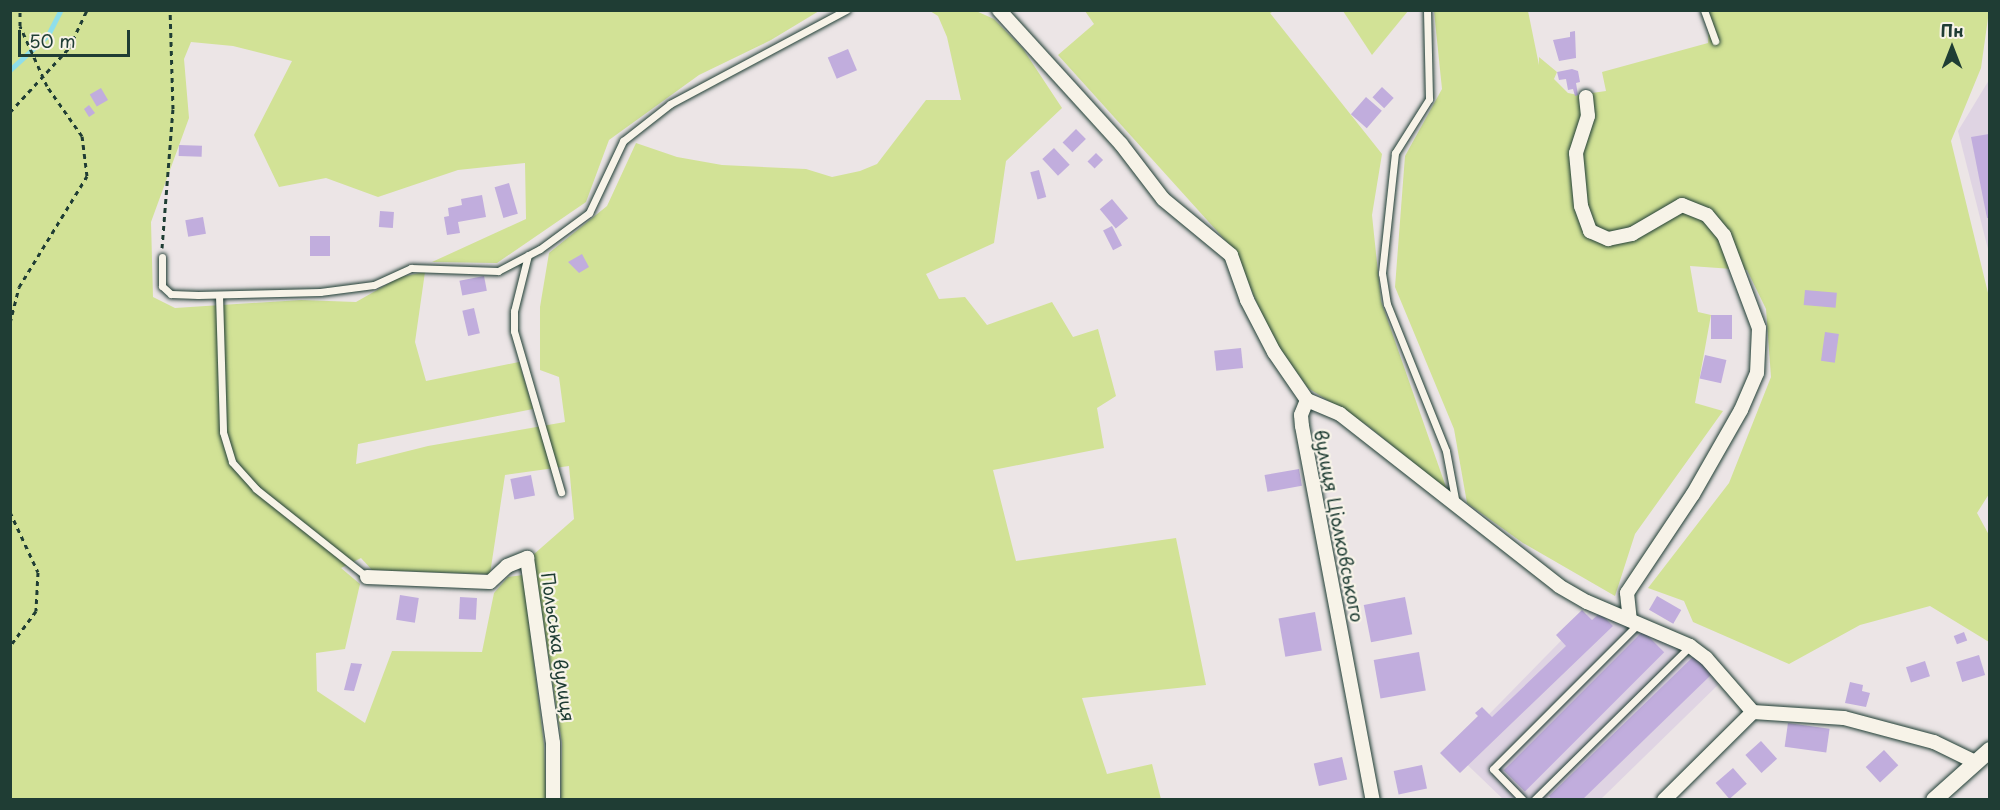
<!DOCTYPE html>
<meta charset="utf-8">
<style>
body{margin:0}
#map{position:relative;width:2000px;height:810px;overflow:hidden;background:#ece5e6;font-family:"Playpen Sans",sans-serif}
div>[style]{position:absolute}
.built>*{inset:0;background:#dfd4e3}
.green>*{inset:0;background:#d2e296}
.stream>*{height:4.5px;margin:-2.25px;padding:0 2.25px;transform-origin:2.25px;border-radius:2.25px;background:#8edeea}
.building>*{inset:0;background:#c1addd;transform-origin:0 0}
.path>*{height:3px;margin-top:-1.5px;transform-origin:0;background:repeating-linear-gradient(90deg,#1f3d34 0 4.5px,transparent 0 9px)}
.roads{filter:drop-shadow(0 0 2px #1f3d34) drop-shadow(0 0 2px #1f3d34)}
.service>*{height:7px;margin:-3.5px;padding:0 3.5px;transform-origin:3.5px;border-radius:3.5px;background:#f7f3e8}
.minor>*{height:14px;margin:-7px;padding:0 7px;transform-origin:7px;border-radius:7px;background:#f7f3e8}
.tertiary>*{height:16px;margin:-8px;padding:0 8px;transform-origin:8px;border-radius:8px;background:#f7f3e8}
span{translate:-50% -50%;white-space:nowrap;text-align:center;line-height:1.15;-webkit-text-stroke:4.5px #f7f3e8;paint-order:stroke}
.street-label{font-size:18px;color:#1f3d34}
.frame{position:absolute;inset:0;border:12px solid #1f3d34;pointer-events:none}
.north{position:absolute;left:1922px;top:18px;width:60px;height:60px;-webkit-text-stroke:4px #f7f3e8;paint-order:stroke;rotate:0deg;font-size:16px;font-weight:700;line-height:24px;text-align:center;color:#1f3d34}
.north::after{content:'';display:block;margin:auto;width:21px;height:27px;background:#1f3d34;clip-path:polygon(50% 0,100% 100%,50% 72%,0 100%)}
.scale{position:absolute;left:18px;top:30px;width:112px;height:27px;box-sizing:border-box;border:3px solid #1f3d34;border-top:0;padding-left:8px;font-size:18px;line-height:21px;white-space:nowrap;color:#1f3d34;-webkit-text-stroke:4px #f7f3e8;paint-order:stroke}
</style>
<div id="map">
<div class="built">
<i style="clip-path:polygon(1989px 80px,1989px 253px,1958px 131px)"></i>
<i style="clip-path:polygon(1595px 606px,1687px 651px,1723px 680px,1601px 799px,1503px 799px,1453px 751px)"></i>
</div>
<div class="green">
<i style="clip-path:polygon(10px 11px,819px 11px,771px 40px,699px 75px,609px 140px,586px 202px,497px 263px,432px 262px,526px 219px,525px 163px,458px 170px,378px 197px,326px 178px,279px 187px,254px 135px,292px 61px,233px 46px,191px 42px,184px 59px,189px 118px,151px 222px,153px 297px,175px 308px,301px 300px,356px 302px,400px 277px,425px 272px,415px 342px,426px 381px,519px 362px,533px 409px,358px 444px,356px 464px,428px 446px,565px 422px,559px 377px,540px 370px,540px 307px,549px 253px,607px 206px,636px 143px,677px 157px,722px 165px,806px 169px,832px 177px,860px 171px,877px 164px,926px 100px,961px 100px,947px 37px,938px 16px,930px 11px,976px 11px,994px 19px,1023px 49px,1062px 108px,1006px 161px,994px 243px,926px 274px,939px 299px,965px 297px,987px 325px,1052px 302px,1073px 337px,1098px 329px,1116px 396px,1097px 408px,1104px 448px,993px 470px,1016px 561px,1176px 538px,1206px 685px,1082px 698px,1107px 774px,1152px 764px,1161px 799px,561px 799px,562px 743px,533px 555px,574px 519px,569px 466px,505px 475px,490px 574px,372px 570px,361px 558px,341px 568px,360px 584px,345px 649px,316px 653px,317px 691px,365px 723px,392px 651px,482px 652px,494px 593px,508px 577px,523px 575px,544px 745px,546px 799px,11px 799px)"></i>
<i style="clip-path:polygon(1085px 11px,1274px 11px,1270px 13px,1382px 154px,1372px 215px,1381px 301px,1447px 490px,1367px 425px,1308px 388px,1270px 334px,1235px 251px,1058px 55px,1094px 24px)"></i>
<i style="clip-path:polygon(1343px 11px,1408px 11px,1372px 55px)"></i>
<i style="clip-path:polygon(1434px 11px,1528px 11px,1539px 65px,1539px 57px,1557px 72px,1554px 79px,1568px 93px,1578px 95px,1606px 91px,1602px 72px,1708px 43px,1710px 11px,1989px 11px,1981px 68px,1951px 141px,1989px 297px,1989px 494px,1977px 513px,1989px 535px,1989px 642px,1930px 606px,1860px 625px,1789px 664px,1693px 622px,1684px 601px,1648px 588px,1729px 483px,1771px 377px,1766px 309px,1747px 270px,1690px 266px,1698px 312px,1711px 315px,1695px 403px,1723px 411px,1635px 534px,1615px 596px,1523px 543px,1467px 503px,1454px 429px,1395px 287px,1405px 156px,1442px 89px)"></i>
</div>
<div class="stream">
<i style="left:10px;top:70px;width:52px;rotate:-42.6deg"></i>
<i style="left:48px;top:35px;width:28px;rotate:-63deg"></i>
</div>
<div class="building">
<i style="clip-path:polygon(1575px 31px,1576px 58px,1559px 61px,1553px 40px,1570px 37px,1570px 32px)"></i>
<i style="left:848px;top:49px;width:23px;height:22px;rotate:67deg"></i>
<i style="clip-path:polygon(1572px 69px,1578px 71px,1580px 82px,1576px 83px,1578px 95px,1575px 96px,1573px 89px,1568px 90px,1566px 79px,1559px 80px,1557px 72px)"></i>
<i style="left:1382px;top:87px;width:16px;height:14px;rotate:43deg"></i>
<i style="left:101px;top:88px;width:14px;height:13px;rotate:60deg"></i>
<i style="left:1366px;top:97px;width:21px;height:23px;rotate:41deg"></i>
<i style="clip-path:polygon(89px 105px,95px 113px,89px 117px,84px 109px)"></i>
<i style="left:1076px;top:129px;width:14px;height:19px;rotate:45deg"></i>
<i style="clip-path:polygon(1989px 134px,1989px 218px,1987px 218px,1971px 137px)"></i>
<i style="left:179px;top:145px;width:23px;height:11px;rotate:2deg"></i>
<i style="left:1054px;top:148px;width:23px;height:16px;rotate:47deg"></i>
<i style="left:1096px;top:153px;width:10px;height:12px;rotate:45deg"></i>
<i style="left:1039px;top:170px;width:28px;height:9px;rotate:75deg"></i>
<i style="left:509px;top:183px;width:32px;height:15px;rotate:74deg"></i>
<i style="clip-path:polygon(482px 195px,486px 217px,458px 222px,460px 233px,447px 235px,444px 217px,449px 216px,448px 208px,462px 205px,461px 199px)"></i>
<i style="left:1112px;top:199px;width:25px;height:16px;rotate:50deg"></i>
<i style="left:380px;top:211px;width:14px;height:16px;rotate:4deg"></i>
<i style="left:203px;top:217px;width:17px;height:18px;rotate:80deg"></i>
<i style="left:1112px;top:226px;width:22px;height:10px;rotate:63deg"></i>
<i style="left:310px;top:236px;width:20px;height:20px"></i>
<i style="clip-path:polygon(582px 254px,589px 267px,579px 273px,568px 262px)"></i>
<i style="left:484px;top:276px;width:15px;height:25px;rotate:79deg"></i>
<i style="left:1805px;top:290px;width:32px;height:15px;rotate:5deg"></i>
<i style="left:474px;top:308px;width:26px;height:12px;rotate:77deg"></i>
<i style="left:1711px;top:315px;width:21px;height:24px"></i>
<i style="left:1825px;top:332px;width:14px;height:29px;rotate:8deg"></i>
<i style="left:1241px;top:348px;width:20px;height:27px;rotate:84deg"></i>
<i style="left:1705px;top:355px;width:22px;height:24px;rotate:13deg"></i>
<i style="left:1299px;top:469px;width:17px;height:35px;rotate:80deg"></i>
<i style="left:531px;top:475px;width:21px;height:21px;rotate:79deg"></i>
<i style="left:400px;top:595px;width:19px;height:25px;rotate:9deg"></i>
<i style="left:1657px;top:596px;width:28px;height:16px;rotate:30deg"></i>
<i style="left:460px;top:597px;width:17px;height:22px;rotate:3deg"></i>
<i style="left:1405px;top:597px;width:38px;height:42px;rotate:79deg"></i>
<i style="clip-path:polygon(1582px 610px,1592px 620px,1600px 613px,1613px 626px,1460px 773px,1440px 753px,1478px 716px,1475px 713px,1482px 707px,1492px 717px,1566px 646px,1556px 635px)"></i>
<i style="left:1315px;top:612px;width:39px;height:37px;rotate:80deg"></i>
<i style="left:1643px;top:631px;width:30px;height:197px;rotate:45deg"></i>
<i style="left:1964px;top:632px;width:9px;height:11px;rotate:69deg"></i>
<i style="left:1419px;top:652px;width:39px;height:46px;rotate:80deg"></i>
<i style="clip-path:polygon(1696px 654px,1714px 672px,1582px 800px,1552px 800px,1549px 796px)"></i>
<i style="left:1979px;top:655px;width:21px;height:24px;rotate:73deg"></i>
<i style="left:1925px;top:661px;width:16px;height:20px;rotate:72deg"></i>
<i style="clip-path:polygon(351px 663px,362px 664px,354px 691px,344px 690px)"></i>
<i style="clip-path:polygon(1850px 682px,1863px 685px,1862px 691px,1870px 693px,1866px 707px,1845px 703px)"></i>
<i style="left:1788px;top:723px;width:42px;height:24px;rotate:8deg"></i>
<i style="left:1761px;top:741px;width:24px;height:21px;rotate:48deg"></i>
<i style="left:1884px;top:750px;width:21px;height:25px;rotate:47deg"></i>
<i style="left:1342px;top:757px;width:23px;height:29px;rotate:77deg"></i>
<i style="left:1422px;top:765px;width:24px;height:29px;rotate:78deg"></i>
<i style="left:1733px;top:768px;width:21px;height:23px;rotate:49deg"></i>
</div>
<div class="path">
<i style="left:10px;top:112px;width:87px;rotate:-47.3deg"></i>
<i style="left:69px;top:48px;width:42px;rotate:-64.7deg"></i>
<i style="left:162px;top:248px;width:139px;rotate:-85.5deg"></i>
<i style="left:173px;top:109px;width:99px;rotate:-91.7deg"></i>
<i style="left:10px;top:323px;width:37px;rotate:-76deg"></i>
<i style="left:19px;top:287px;width:130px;rotate:-58.5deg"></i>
<i style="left:87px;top:176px;width:40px;rotate:-97.1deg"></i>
<i style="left:82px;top:136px;width:61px;rotate:-125deg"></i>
<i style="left:47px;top:86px;width:66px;rotate:-114.2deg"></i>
<i style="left:20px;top:26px;width:16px;rotate:-90deg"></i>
<i style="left:10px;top:512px;width:66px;rotate:65deg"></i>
<i style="left:38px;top:572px;width:39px;rotate:93deg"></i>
<i style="left:36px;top:611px;width:44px;rotate:126.6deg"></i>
</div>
<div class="roads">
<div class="service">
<i style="left:1427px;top:10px;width:89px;rotate:88.7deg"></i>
<i style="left:1429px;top:99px;width:64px;rotate:122.2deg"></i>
<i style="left:1395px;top:153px;width:121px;rotate:96.2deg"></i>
<i style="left:1382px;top:273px;width:31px;rotate:81deg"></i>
<i style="left:1387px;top:304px;width:158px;rotate:68.1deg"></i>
<i style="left:1446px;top:451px;width:54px;rotate:79.3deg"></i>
<i style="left:1704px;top:10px;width:33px;rotate:70deg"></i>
<i style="left:528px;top:255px;width:58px;rotate:104deg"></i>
<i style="left:514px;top:311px;width:20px;rotate:90deg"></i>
<i style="left:514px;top:331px;width:168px;rotate:73.7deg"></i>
<i style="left:162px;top:257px;width:29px;rotate:90deg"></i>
<i style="left:162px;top:286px;width:12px;rotate:42deg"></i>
<i style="left:171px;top:294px;width:27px;rotate:2deg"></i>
<i style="left:198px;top:295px;width:122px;rotate:-1.4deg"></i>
<i style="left:320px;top:292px;width:54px;rotate:-7.4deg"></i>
<i style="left:374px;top:285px;width:41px;rotate:-24.7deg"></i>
<i style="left:411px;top:268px;width:87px;rotate:2deg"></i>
<i style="left:498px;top:271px;width:47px;rotate:-27.6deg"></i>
<i style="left:540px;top:249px;width:61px;rotate:-36.3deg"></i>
<i style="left:589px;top:213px;width:80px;rotate:-64.7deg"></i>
<i style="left:623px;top:141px;width:60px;rotate:-38.2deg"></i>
<i style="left:670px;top:104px;width:200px;rotate:-28.1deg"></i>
<i style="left:219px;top:295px;width:137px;rotate:88.3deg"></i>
<i style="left:223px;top:432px;width:31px;rotate:73deg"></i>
<i style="left:232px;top:462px;width:36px;rotate:48deg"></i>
<i style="left:256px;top:489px;width:142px;rotate:38.4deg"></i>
<i style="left:1523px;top:800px;width:43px;rotate:-134.1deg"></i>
<i style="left:1493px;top:769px;width:205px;rotate:-45deg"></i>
<i style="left:1534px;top:800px;width:219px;rotate:-44.6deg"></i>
</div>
<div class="minor">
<i style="left:999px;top:10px;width:181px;rotate:47.7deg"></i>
<i style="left:1121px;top:144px;width:69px;rotate:52.6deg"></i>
<i style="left:1163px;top:199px;width:88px;rotate:39.5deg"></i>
<i style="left:1231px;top:255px;width:48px;rotate:70.4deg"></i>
<i style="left:1247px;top:300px;width:59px;rotate:62.6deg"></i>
<i style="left:1274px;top:352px;width:58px;rotate:55.5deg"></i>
<i style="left:1307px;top:400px;width:16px;rotate:112deg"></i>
<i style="left:1301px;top:415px;width:11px;rotate:85deg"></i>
<i style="left:1302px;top:426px;width:381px;rotate:79.3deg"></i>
<i style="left:1586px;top:97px;width:19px;rotate:84deg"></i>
<i style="left:1588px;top:116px;width:39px;rotate:108deg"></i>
<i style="left:1576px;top:153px;width:53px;rotate:84.6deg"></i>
<i style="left:1581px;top:206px;width:27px;rotate:70deg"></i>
<i style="left:1590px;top:231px;width:20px;rotate:24deg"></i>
<i style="left:1608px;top:239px;width:25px;rotate:-12deg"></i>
<i style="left:1632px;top:234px;width:58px;rotate:-30.1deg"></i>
<i style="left:1682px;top:205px;width:27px;rotate:22deg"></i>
<i style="left:1707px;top:215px;width:26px;rotate:50deg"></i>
<i style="left:1724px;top:235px;width:99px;rotate:69.4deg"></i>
<i style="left:1759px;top:328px;width:45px;rotate:92.5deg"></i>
<i style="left:1757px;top:373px;width:40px;rotate:113.4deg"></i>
<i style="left:1741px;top:410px;width:97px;rotate:119.7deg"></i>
<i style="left:1693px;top:494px;width:119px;rotate:123.7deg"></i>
<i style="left:1627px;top:593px;width:27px;rotate:84deg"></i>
<i style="left:1307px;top:400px;width:36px;rotate:23deg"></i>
<i style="left:1340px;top:414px;width:278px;rotate:38.1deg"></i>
<i style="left:1559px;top:586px;width:32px;rotate:30deg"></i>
<i style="left:1587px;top:602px;width:112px;rotate:23.1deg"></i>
<i style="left:1690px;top:646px;width:20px;rotate:37deg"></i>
<i style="left:1706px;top:658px;width:72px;rotate:49deg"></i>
<i style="left:1753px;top:712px;width:91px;rotate:3.8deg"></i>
<i style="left:1844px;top:718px;width:93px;rotate:14.9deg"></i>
<i style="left:1934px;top:742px;width:46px;rotate:26deg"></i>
<i style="left:367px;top:577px;width:123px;rotate:2.3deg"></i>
<i style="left:490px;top:582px;width:23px;rotate:-43deg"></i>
<i style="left:507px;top:566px;width:22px;rotate:-22deg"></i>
<i style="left:527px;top:558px;width:187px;rotate:82deg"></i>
<i style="left:553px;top:743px;width:57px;rotate:90deg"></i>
<i style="left:1664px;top:800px;width:125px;rotate:-44.7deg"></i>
</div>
<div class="tertiary">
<i style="left:1934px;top:800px;width:75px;rotate:-41.8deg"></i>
</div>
</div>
<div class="street-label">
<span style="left:1339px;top:526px;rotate:79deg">вулиця Ціолковського</span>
<span style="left:558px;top:647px;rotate:82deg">Польська вулиця</span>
</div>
<div class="frame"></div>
<div class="north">Пн</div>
<div class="scale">50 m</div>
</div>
